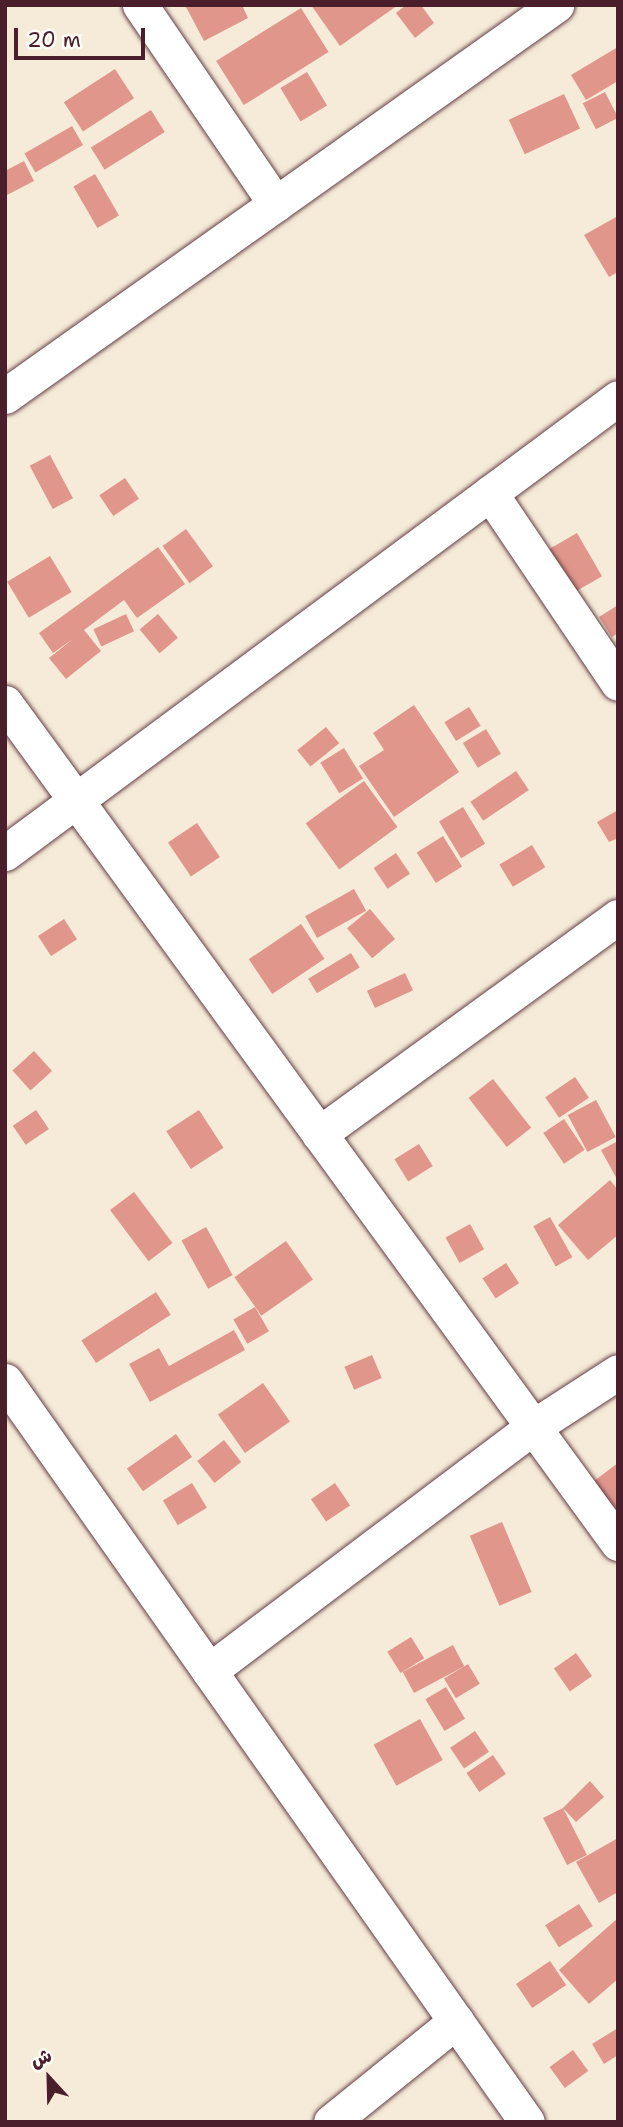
<!DOCTYPE html>
<meta charset="utf-8">
<style>
body{margin:0}
#map{position:relative;width:623px;height:2127px;overflow:hidden;background:#f6ebd8;font-family:"Shantell Sans","Playpen Sans Arabic",sans-serif}
div>[style]{position:absolute}
.building>*{inset:0;background:#e1968c;transform-origin:0 0}
.roads{filter:drop-shadow(0 0 2px #643e45) drop-shadow(0 0 2px #643e45)}
.street>*{height:35px;margin:-17.5px;padding:0 17.5px;transform-origin:17.5px;border-radius:17.5px;background:#fff}
span{translate:-50% -50%;white-space:nowrap;text-align:center;line-height:1.15;-webkit-text-stroke:5px #fdfcf7;paint-order:stroke}
.frame{position:absolute;inset:0;border:7px solid #4a1f2b;pointer-events:none}
.north{position:absolute;left:14px;top:2043px;width:70px;height:70px;-webkit-text-stroke:5px #fdfcf7;paint-order:stroke;rotate:338deg;font-size:19px;font-weight:700;line-height:28px;text-align:center;color:#4a1f2b}
.north::after{content:'';display:block;margin:auto;width:24px;height:32px;background:#4a1f2b;clip-path:polygon(50% 0,100% 100%,50% 72%,0 100%)}
.scale{position:absolute;left:14px;top:28px;width:131px;height:32px;box-sizing:border-box;border:4px solid #4a1f2b;border-top:0;padding-left:9px;font-size:21px;line-height:24px;white-space:nowrap;color:#4a1f2b;-webkit-text-stroke:5px #fdfcf7;paint-order:stroke}
</style>
<div id="map">
<div class="building">
<i style="clip-path:polygon(185px 5px,242px 5px,248px 18px,204px 41px)"></i>
<i style="clip-path:polygon(311px 5px,398px 5px,340px 46px)"></i>
<i style="clip-path:polygon(406px 5px,421px 5px,434px 23px,415px 38px,396px 13px)"></i>
<i style="left:301px;top:8px;width:52px;height:100px;rotate:58deg"></i>
<i style="clip-path:polygon(618px 47px,618px 81px,586px 100px,571px 75px)"></i>
<i style="left:115px;top:69px;width:35px;height:61px;rotate:57deg"></i>
<i style="left:307px;top:72px;width:39px;height:31px;rotate:59deg"></i>
<i style="left:605px;top:92px;width:29px;height:25px;rotate:63deg"></i>
<i style="left:564px;top:94px;width:38px;height:61px;rotate:65deg"></i>
<i style="left:151px;top:110px;width:26px;height:71px;rotate:58deg"></i>
<i style="left:72px;top:126px;width:22px;height:55px;rotate:60deg"></i>
<i style="clip-path:polygon(24px 161px,34px 181px,5px 196px,5px 171px)"></i>
<i style="left:95px;top:174px;width:48px;height:25px;rotate:60deg"></i>
<i style="clip-path:polygon(618px 216px,618px 272px,609px 277px,584px 235px)"></i>
<i style="left:50px;top:455px;width:49px;height:23px;rotate:62deg"></i>
<i style="left:125px;top:478px;width:25px;height:31px;rotate:56deg"></i>
<i style="left:186px;top:529px;width:46px;height:29px;rotate:54deg"></i>
<i style="left:577px;top:533px;width:50px;height:36px;rotate:60deg"></i>
<i style="clip-path:polygon(158px 547px,185px 584px,137px 618px,124px 600px,84px 630px,101px 651px,66px 679px,49px 658px,73px 639px,53px 653px,39px 633px)"></i>
<i style="left:50px;top:556px;width:42px;height:50px;rotate:59deg"></i>
<i style="clip-path:polygon(618px 605px,618px 633px,612px 637px,599px 617px)"></i>
<i style="left:126px;top:614px;width:19px;height:36px;rotate:65deg"></i>
<i style="left:158px;top:614px;width:31px;height:24px;rotate:50deg"></i>
<i style="clip-path:polygon(414px 705px,459px 772px,394px 817px,359px 766px,384px 750px,373px 733px)"></i>
<i style="left:469px;top:707px;width:22px;height:29px;rotate:58deg"></i>
<i style="left:326px;top:727px;width:21px;height:37px;rotate:51deg"></i>
<i style="left:486px;top:729px;width:29px;height:27px;rotate:59deg"></i>
<i style="left:344px;top:748px;width:36px;height:28px;rotate:58deg"></i>
<i style="left:516px;top:771px;width:23px;height:55px;rotate:56deg"></i>
<i style="left:364px;top:781px;width:57px;height:72px;rotate:54deg"></i>
<i style="left:463px;top:807px;width:43px;height:28px;rotate:59deg"></i>
<i style="clip-path:polygon(618px 810px,618px 838px,609px 842px,597px 822px)"></i>
<i style="left:197px;top:823px;width:41px;height:35px;rotate:56deg"></i>
<i style="left:443px;top:836px;width:36px;height:31px;rotate:58deg"></i>
<i style="left:532px;top:845px;width:26px;height:38px;rotate:59deg"></i>
<i style="left:396px;top:853px;width:25px;height:27px;rotate:56deg"></i>
<i style="left:354px;top:889px;width:25px;height:56px;rotate:61deg"></i>
<i style="left:370px;top:909px;width:39px;height:30px;rotate:50deg"></i>
<i style="left:64px;top:919px;width:24px;height:31px;rotate:57deg"></i>
<i style="left:301px;top:924px;width:42px;height:63px;rotate:56deg"></i>
<i style="left:351px;top:953px;width:17px;height:50px;rotate:59deg"></i>
<i style="left:405px;top:973px;width:19px;height:42px;rotate:65deg"></i>
<i style="left:34px;top:1051px;width:27px;height:29px;rotate:48deg"></i>
<i style="left:575px;top:1077px;width:25px;height:36px;rotate:56deg"></i>
<i style="left:493px;top:1079px;width:62px;height:31px;rotate:52deg"></i>
<i style="left:596px;top:1100px;width:42px;height:32px;rotate:62deg"></i>
<i style="left:36px;top:1110px;width:23px;height:28px;rotate:56deg"></i>
<i style="left:199px;top:1110px;width:45px;height:39px;rotate:57deg"></i>
<i style="left:564px;top:1119px;width:37px;height:25px;rotate:56deg"></i>
<i style="clip-path:polygon(618px 1141px,618px 1181px,601px 1150px)"></i>
<i style="left:419px;top:1144px;width:26px;height:29px;rotate:58deg"></i>
<i style="clip-path:polygon(610px 1180px,618px 1190px,618px 1235px,588px 1260px,558px 1225px)"></i>
<i style="left:134px;top:1192px;width:64px;height:30px;rotate:53deg"></i>
<i style="left:550px;top:1217px;width:46px;height:19px;rotate:61deg"></i>
<i style="left:470px;top:1224px;width:29px;height:28px;rotate:61deg"></i>
<i style="left:206px;top:1227px;width:55px;height:28px;rotate:61deg"></i>
<i style="left:286px;top:1241px;width:47px;height:63px;rotate:55deg"></i>
<i style="left:506px;top:1263px;width:24px;height:28px;rotate:57deg"></i>
<i style="left:156px;top:1292px;width:27px;height:89px;rotate:57deg"></i>
<i style="left:255px;top:1307px;width:28px;height:25px;rotate:60deg"></i>
<i style="clip-path:polygon(234px 1330px,245px 1350px,150px 1402px,129px 1364px,159px 1348px,169px 1366px)"></i>
<i style="left:372px;top:1355px;width:25px;height:30px;rotate:67deg"></i>
<i style="left:263px;top:1383px;width:47px;height:55px;rotate:55deg"></i>
<i style="left:176px;top:1434px;width:28px;height:60px;rotate:55deg"></i>
<i style="left:224px;top:1440px;width:28px;height:34px;rotate:52deg"></i>
<i style="clip-path:polygon(618px 1463px,618px 1513px,594px 1481px)"></i>
<i style="left:192px;top:1483px;width:29px;height:34px;rotate:59deg"></i>
<i style="left:335px;top:1483px;width:27px;height:29px;rotate:56deg"></i>
<i style="left:502px;top:1522px;width:76px;height:35px;rotate:67deg"></i>
<i style="left:411px;top:1637px;width:25px;height:28px;rotate:58deg"></i>
<i style="left:453px;top:1645px;width:24px;height:57px;rotate:62deg"></i>
<i style="left:576px;top:1653px;width:28px;height:27px;rotate:55deg"></i>
<i style="left:468px;top:1664px;width:23px;height:28px;rotate:59deg"></i>
<i style="left:446px;top:1687px;width:37px;height:24px;rotate:59deg"></i>
<i style="left:420px;top:1719px;width:47px;height:53px;rotate:61deg"></i>
<i style="left:475px;top:1731px;width:25px;height:30px;rotate:56deg"></i>
<i style="left:493px;top:1755px;width:23px;height:32px;rotate:56deg"></i>
<i style="clip-path:polygon(590px 1781px,604px 1797px,576px 1822px,563px 1808px,587px 1855px,567px 1865px,543px 1818px,563px 1808px)"></i>
<i style="clip-path:polygon(618px 1838px,618px 1892px,599px 1903px,576px 1862px)"></i>
<i style="left:579px;top:1904px;width:26px;height:40px;rotate:58deg"></i>
<i style="clip-path:polygon(618px 1918px,618px 1979px,589px 2004px,559px 1970px)"></i>
<i style="left:550px;top:1961px;width:29px;height:41px;rotate:56deg"></i>
<i style="clip-path:polygon(618px 2028px,618px 2055px,604px 2064px,592px 2044px)"></i>
<i style="left:573px;top:2050px;width:26px;height:29px;rotate:54deg"></i>
</div>
<div class="roads">
<div class="street">
<i style="left:140px;top:5px;width:241px;rotate:55.7deg"></i>
<i style="left:5px;top:396px;width:676px;rotate:-35.36deg"></i>
<i style="left:490px;top:493px;width:229px;rotate:56deg"></i>
<i style="left:5px;top:703px;width:1040px;rotate:53.88deg"></i>
<i style="left:5px;top:853px;width:763px;rotate:-36.58deg"></i>
<i style="left:319px;top:1134px;width:369px;rotate:-36deg"></i>
<i style="left:5px;top:1381px;width:906px;rotate:54.84deg"></i>
<i style="left:209px;top:1671px;width:406px;rotate:-37deg"></i>
<i style="left:533px;top:1427px;width:101px;rotate:-32.9deg"></i>
<i style="left:331px;top:2122px;width:161px;rotate:-38.9deg"></i>
</div>
</div>
<div class="frame"></div>
<div class="north">ش</div>
<div class="scale">20 m</div>
</div>
